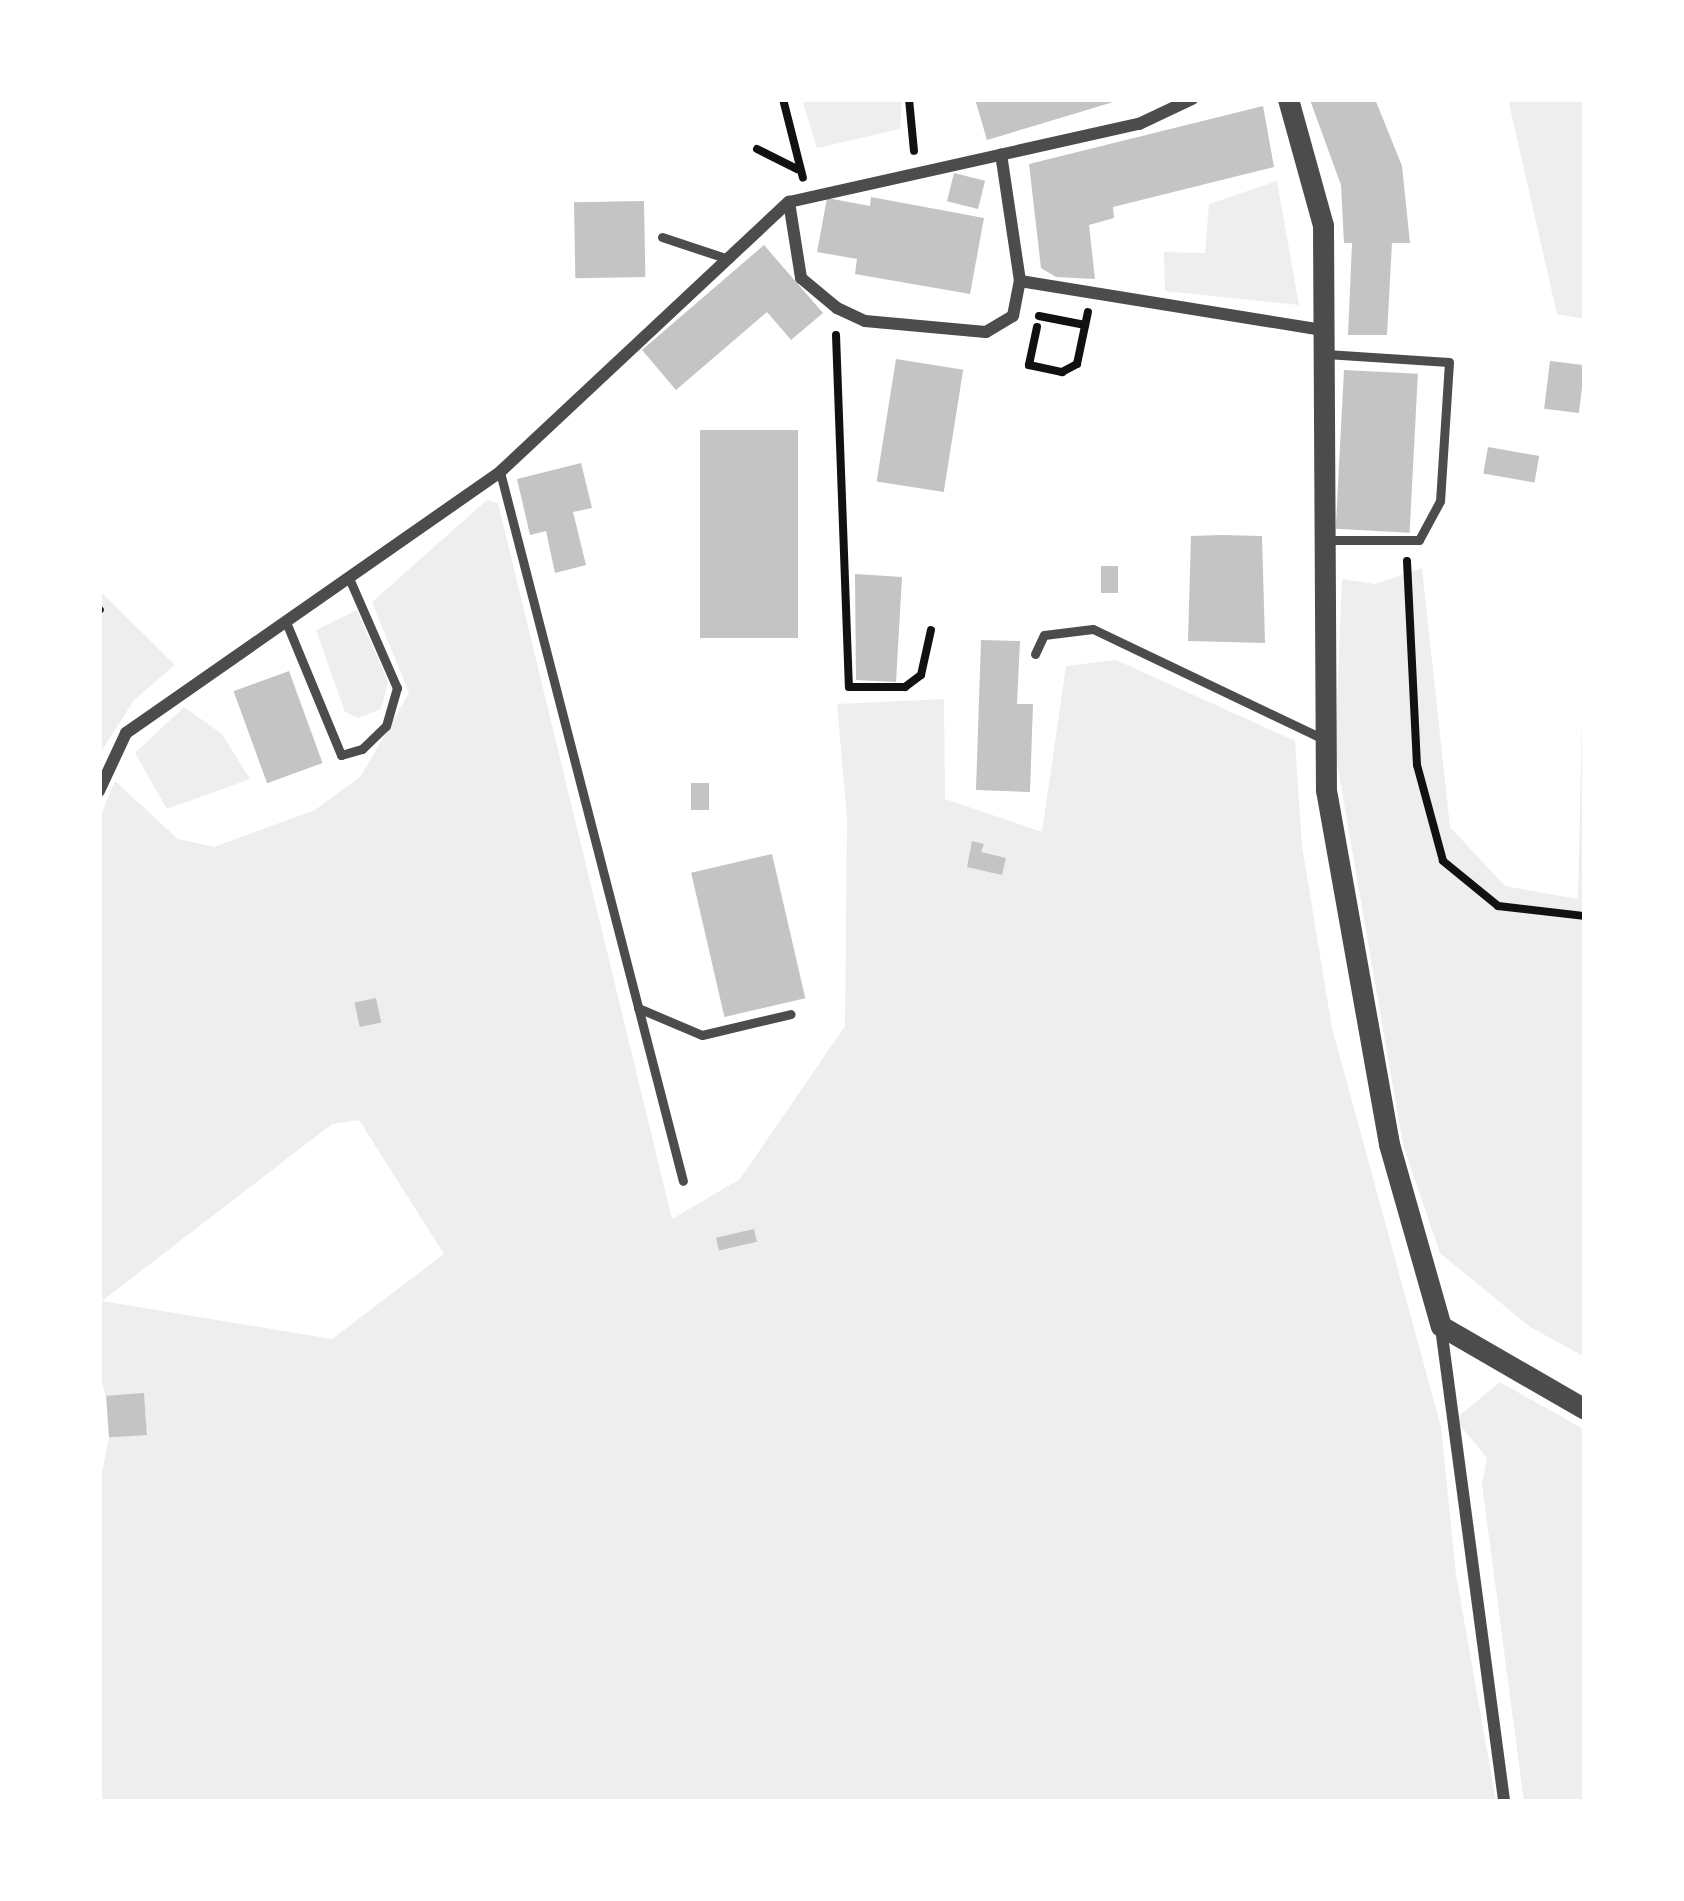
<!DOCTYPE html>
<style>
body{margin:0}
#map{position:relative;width:1684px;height:1901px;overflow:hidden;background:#fff;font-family:Lora,serif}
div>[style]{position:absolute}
.green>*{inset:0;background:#eee}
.building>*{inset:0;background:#c4c4c4;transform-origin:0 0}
.path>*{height:8px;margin:-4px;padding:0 4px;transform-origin:4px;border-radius:4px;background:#111}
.service>*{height:9px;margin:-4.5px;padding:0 4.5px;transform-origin:4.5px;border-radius:4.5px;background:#4c4c4c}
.minor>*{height:12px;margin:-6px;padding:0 6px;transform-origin:6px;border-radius:6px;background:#4c4c4c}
.tertiary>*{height:21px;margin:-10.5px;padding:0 10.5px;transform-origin:10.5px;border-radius:10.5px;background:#4c4c4c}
span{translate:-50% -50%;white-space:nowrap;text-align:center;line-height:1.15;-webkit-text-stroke:12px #fff;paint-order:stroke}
.frame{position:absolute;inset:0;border:102px solid #fff;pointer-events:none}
</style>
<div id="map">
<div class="green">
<i style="clip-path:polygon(802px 99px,902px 99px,900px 129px,817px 148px)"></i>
<i style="clip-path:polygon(1508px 99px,1585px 99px,1585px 319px,1557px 314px)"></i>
<i style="clip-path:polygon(1277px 181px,1299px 305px,1165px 291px,1164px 252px,1205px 253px,1209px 204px)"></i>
<i style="clip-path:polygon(evenodd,487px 500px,498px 503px,672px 1219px,740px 1179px,845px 1026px,847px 818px,837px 704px,944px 699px,945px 799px,1042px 832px,1066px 666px,1116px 660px,1295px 741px,1302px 846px,1332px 1028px,1441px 1427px,1456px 1574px,1496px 1802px,99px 1802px,99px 1487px,109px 1438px,147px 1434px,144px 1394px,106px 1397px,99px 1373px,99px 820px,115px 781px,178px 839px,214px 847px,315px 810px,361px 776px,409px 693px,372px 602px,487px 500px,359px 1120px,444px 1254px,332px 1339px,102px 1301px,332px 1124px,359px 1120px)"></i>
<i style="clip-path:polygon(1422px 568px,1450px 827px,1505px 886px,1578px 899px,1585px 577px,1585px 1357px,1530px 1327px,1440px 1253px,1403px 1145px,1335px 751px,1342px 579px,1375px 584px)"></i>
<i style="clip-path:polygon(99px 590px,175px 665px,134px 700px,99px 755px)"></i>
<i style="clip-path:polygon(357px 610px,388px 682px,381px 709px,358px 718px,345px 712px,316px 630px)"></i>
<i style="clip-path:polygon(184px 707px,222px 734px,250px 779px,167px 809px,135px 753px)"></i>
<i style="clip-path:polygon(1500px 1382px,1585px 1430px,1585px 1802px,1524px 1802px,1482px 1484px,1487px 1458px,1455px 1419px)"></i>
</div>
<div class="building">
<i style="clip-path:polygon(975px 99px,1119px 99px,1120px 100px,987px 140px)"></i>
<i style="clip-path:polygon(1375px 99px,1402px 166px,1410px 243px,1392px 243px,1387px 335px,1348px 335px,1352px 243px,1344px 243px,1341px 185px,1310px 100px)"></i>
<i style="clip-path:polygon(1263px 106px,1274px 167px,1113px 207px,1114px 218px,1089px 225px,1095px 279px,1056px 277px,1041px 268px,1029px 164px)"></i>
<i style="left:954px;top:173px;width:32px;height:29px;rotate:14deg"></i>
<i style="clip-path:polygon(871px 197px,984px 218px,970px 294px,855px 274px,857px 259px,817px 252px,827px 198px,870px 206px)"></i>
<i style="left:644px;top:201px;width:76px;height:70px;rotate:89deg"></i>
<i style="clip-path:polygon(764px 245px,823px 313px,791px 340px,767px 312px,676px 390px,642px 350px)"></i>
<i style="left:896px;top:359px;width:68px;height:124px;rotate:9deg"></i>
<i style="left:1550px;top:361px;width:35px;height:48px;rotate:7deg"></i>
<i style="left:1344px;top:370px;width:74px;height:159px;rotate:3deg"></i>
<i style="left:798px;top:430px;width:208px;height:98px;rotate:90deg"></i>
<i style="left:1488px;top:447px;width:52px;height:27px;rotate:10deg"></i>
<i style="clip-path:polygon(581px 463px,592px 508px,573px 512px,586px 565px,555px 573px,546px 531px,530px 535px,517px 479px)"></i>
<i style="clip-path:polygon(1222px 535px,1262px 536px,1265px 643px,1188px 641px,1191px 536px)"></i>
<i style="left:1101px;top:566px;width:17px;height:27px"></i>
<i style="clip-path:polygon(855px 574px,902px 577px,896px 682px,856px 680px)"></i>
<i style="clip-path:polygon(981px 640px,1020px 641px,1017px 704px,1033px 704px,1030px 792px,976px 790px)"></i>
<i style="left:289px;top:671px;width:98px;height:59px;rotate:70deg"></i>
<i style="left:691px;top:783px;width:18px;height:27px"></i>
<i style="clip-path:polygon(972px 841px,984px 844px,981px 852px,1006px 858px,1002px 875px,967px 867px)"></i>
<i style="left:772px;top:854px;width:148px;height:83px;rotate:77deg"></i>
<i style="left:376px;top:998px;width:25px;height:22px;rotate:78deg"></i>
<i style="left:754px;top:1229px;width:13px;height:39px;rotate:77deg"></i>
<i style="left:144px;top:1393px;width:42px;height:38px;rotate:86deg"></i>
</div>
<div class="path">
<i style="left:783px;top:99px;width:81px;rotate:75.8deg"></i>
<i style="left:909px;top:99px;width:52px;rotate:84.5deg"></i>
<i style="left:757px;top:149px;width:45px;rotate:26.6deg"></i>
<i style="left:1039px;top:316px;width:47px;rotate:11.1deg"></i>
<i style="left:1037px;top:327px;width:39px;rotate:102deg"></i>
<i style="left:1029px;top:365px;width:34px;rotate:12deg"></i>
<i style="left:1062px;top:372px;width:17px;rotate:-28deg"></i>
<i style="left:1077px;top:364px;width:53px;rotate:-78.1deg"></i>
<i style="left:836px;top:335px;width:352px;rotate:87.9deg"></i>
<i style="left:849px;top:687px;width:56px"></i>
<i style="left:905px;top:687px;width:20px;rotate:-37deg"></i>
<i style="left:921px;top:675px;width:46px;rotate:-77.5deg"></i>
<i style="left:1407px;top:561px;width:204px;rotate:87.2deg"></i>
<i style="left:1417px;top:765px;width:99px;rotate:74.8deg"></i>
<i style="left:1443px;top:861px;width:71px;rotate:39.3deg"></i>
<i style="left:1498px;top:906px;width:88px;rotate:6.6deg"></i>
<i style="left:99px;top:609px;width:1px;rotate:45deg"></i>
</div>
<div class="service">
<i style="left:662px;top:237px;width:70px;rotate:18.4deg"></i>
<i style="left:1326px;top:354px;width:123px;rotate:3.7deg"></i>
<i style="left:1449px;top:362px;width:139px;rotate:93.7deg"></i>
<i style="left:1440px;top:501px;width:44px;rotate:118.3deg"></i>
<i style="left:1419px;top:540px;width:93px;rotate:180deg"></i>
<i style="left:500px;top:472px;width:732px;rotate:75.53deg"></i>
<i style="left:286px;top:622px;width:144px;rotate:67.5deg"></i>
<i style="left:341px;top:755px;width:22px;rotate:-16deg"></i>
<i style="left:362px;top:749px;width:33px;rotate:-44deg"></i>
<i style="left:386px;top:726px;width:40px;rotate:-74deg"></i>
<i style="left:397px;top:688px;width:120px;rotate:-113.6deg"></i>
<i style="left:1035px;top:654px;width:21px;rotate:-65deg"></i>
<i style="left:1044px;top:635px;width:49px;rotate:-7deg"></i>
<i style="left:1093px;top:629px;width:254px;rotate:25.5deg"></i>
<i style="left:638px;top:1008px;width:69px;rotate:22.9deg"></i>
<i style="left:702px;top:1035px;width:91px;rotate:-13.3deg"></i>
</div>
<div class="minor">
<i style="left:789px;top:202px;width:77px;rotate:81deg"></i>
<i style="left:801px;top:278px;width:47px;rotate:39.8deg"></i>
<i style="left:837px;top:308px;width:31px;rotate:25deg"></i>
<i style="left:865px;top:321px;width:121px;rotate:5.2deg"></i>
<i style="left:986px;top:332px;width:31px;rotate:-31deg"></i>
<i style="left:1013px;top:316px;width:36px;rotate:-79deg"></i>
<i style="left:1020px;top:281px;width:128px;rotate:-98.5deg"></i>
<i style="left:1020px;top:281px;width:308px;rotate:9.2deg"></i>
<i style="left:99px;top:791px;width:64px;rotate:-65deg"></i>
<i style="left:126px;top:733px;width:456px;rotate:-34.9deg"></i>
<i style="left:500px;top:472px;width:396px;rotate:-43.1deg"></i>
<i style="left:789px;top:202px;width:359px;rotate:-12.6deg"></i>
<i style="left:1139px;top:124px;width:59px;rotate:-25.3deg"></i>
<i style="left:1441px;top:1328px;width:478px;rotate:82.4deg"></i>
</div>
<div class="tertiary">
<i style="left:1288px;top:99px;width:131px;rotate:74.5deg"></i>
<i style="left:1323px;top:225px;width:565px;rotate:89.7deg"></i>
<i style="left:1326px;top:790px;width:360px;rotate:79.9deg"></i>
<i style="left:1389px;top:1144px;width:189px;rotate:74.1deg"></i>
<i style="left:1441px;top:1326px;width:166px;rotate:30deg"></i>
</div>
<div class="frame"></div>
</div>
